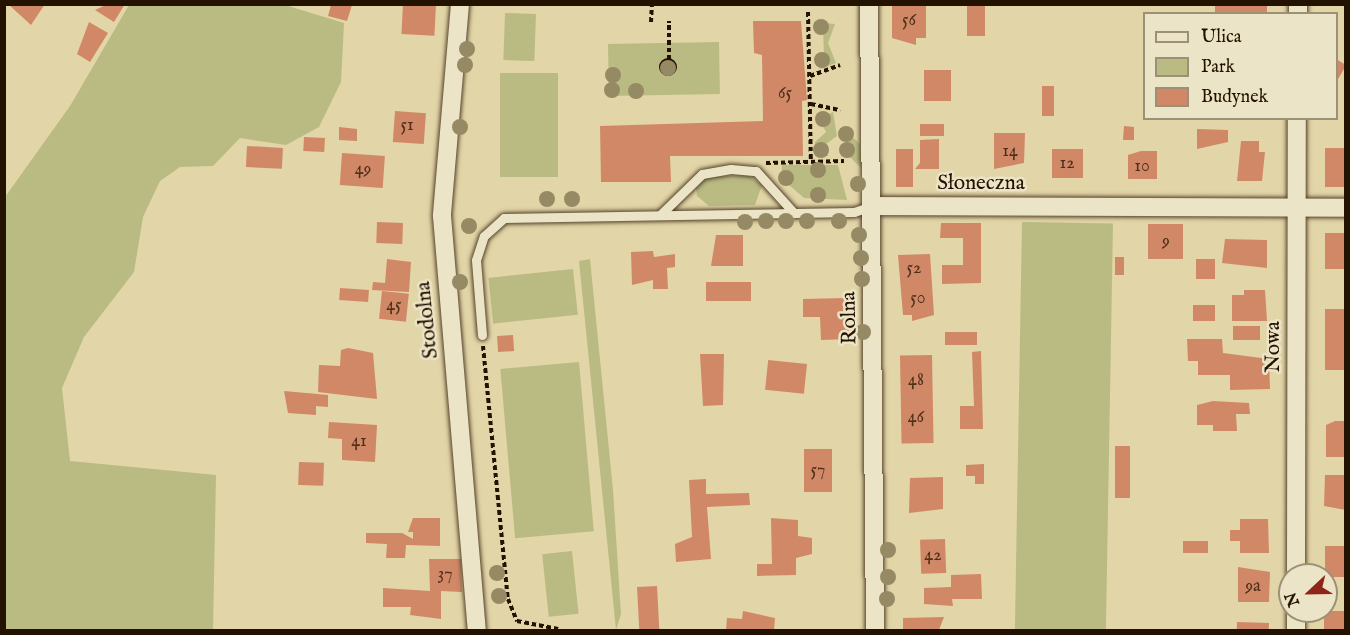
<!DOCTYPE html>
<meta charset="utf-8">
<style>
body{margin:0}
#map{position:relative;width:1350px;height:635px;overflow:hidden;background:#e2d5a7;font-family:"IM FELL English",serif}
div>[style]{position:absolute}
.green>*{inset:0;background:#babb83;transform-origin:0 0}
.building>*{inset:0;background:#d18867;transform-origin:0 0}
.path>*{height:4px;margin-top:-2px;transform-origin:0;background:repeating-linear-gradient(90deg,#241200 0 4.5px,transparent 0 7.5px)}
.path>.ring{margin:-2px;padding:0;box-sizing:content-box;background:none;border:4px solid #241200;border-radius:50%}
.roads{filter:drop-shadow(0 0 2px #54432a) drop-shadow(0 0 2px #54432a)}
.service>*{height:9px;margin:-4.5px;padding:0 4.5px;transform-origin:4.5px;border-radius:4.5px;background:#ece4c6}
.minor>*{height:18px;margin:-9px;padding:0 9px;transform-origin:9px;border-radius:9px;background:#ece4c6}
.trees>*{width:16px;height:16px;margin:-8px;border-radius:50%;background:#968a64}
span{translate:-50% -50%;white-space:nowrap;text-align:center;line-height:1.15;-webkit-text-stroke:5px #ece4c6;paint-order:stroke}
.number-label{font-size:18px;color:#4f301a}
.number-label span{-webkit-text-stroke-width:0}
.street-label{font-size:21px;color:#241200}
.frame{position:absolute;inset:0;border:6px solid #241200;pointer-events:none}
.legend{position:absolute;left:1143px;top:12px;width:195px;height:108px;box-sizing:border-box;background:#ece4c6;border:2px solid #9c9077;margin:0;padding:8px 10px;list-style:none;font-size:18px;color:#241200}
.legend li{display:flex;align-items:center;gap:12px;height:30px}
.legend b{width:30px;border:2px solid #9c9077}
.north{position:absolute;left:1278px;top:563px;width:60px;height:60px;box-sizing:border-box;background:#ece4c6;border:2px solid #9c9077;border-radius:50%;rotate:248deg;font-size:16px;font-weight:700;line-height:24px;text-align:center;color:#241200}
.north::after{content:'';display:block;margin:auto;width:21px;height:27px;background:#8f2418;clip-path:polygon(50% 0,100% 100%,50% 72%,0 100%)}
</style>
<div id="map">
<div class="green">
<i style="clip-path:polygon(129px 5px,285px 5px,344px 23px,341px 82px,319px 127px,286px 145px,240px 138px,213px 166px,180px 167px,160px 181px,143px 217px,134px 272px,84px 337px,62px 388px,70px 461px,216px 475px,213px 630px,5px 630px,5px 197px,70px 106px)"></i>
<i style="left:505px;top:13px;width:31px;height:47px;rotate:2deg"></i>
<i style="clip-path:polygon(814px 22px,835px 24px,828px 43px,836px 63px,820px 69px,814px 58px,824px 57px,823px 28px,814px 28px)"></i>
<i style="left:719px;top:42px;width:52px;height:111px;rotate:89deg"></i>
<i style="left:500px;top:73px;width:58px;height:104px"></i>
<i style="clip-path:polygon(833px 112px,837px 136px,826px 144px,828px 156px,815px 156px,815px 142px,826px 132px,819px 119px)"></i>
<i style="clip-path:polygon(845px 130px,860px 144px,861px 168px,846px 153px)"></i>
<i style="clip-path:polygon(782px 165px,838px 165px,847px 200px,804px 198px,781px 178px)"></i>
<i style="clip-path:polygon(748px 175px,762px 185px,755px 205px,709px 206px,697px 196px,696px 187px,707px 177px)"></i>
<i style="left:1022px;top:222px;width:91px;height:408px;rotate:1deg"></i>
<i style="clip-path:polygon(590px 259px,613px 490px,621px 614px,616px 630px,579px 261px)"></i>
<i style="left:573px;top:269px;width:46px;height:85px;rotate:84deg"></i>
<i style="left:579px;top:362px;width:170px;height:79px;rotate:85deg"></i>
<i style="left:572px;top:551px;width:63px;height:30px;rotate:84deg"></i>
</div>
<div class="building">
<i style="clip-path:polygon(8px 4px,45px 4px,31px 25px)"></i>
<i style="clip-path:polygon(108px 4px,125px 4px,114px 22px,95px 10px)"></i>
<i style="left:403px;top:4px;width:33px;height:30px;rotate:3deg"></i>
<i style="clip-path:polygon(892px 4px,926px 4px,926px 38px,916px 38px,916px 45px,892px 38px)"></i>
<i style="left:967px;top:4px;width:18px;height:32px"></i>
<i style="left:1215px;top:4px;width:52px;height:10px"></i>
<i style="clip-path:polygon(331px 5px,352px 5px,347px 21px,328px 16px)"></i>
<i style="clip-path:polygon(753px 21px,801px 21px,807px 100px,802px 101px,803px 156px,670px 156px,671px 182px,601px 182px,600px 126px,763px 121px,762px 55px,754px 53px)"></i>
<i style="clip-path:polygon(89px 22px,108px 33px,90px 62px,77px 54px)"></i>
<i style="left:1336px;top:59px;width:12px;height:43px;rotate:31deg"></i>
<i style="left:924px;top:70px;width:27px;height:31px"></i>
<i style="left:1042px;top:86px;width:12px;height:30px"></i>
<i style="left:395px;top:111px;width:31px;height:31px;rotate:4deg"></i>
<i style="left:944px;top:124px;width:12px;height:24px;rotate:90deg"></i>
<i style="clip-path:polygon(1124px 126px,1134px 127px,1134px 140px,1123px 140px)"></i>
<i style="clip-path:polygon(339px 127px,357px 129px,357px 141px,339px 140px)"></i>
<i style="clip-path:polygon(1197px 129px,1228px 130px,1228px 142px,1197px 149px)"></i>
<i style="clip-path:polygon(994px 133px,1025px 133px,1024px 163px,994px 169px)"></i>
<i style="left:304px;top:137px;width:21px;height:14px;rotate:3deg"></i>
<i style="clip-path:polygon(939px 139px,939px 169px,915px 169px,920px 163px,920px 140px)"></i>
<i style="clip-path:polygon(1241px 141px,1259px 141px,1259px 152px,1265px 152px,1262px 181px,1237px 181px)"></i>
<i style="left:247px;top:146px;width:36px;height:21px;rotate:3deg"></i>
<i style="left:1325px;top:148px;width:21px;height:39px"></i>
<i style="left:896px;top:149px;width:17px;height:38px"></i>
<i style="left:1052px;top:149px;width:31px;height:29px"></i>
<i style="clip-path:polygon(1141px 151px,1157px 151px,1157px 179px,1128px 179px,1128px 155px)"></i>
<i style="left:342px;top:153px;width:43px;height:32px;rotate:4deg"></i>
<i style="left:377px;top:222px;width:26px;height:21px;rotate:2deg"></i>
<i style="clip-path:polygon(941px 223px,981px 223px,981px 283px,942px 284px,942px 265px,963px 265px,963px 238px,940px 238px)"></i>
<i style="left:1148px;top:224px;width:35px;height:35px"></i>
<i style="left:1325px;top:233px;width:21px;height:36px"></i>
<i style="clip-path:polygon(716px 235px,743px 235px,743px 266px,711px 266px)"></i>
<i style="clip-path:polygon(1225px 239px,1267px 240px,1267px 268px,1222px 263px)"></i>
<i style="clip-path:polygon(653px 251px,654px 257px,675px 254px,675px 267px,667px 268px,668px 289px,653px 289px,653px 280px,632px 285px,631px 252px)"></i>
<i style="clip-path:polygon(930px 254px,934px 315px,912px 321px,912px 315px,903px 315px,898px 255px)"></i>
<i style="left:1115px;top:257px;width:9px;height:18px"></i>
<i style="clip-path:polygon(387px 259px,411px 262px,409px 292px,372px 290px,373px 282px,385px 283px)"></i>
<i style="left:1196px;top:259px;width:19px;height:20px"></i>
<i style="left:751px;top:282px;width:19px;height:45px;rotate:90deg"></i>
<i style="left:340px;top:288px;width:29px;height:12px;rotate:4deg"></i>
<i style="clip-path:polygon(1244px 290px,1265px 290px,1267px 321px,1232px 321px,1232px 295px,1244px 295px)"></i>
<i style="left:382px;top:291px;width:27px;height:28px;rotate:6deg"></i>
<i style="clip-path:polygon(845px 298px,850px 339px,821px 340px,820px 317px,803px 317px,803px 299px)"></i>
<i style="left:1193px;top:305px;width:22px;height:16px"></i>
<i style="left:1325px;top:309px;width:21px;height:61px"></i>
<i style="left:1233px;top:326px;width:27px;height:14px"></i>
<i style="left:945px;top:332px;width:32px;height:13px"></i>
<i style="left:513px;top:335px;width:16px;height:16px;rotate:86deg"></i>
<i style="clip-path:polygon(1187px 339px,1222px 339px,1223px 353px,1269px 359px,1270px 389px,1230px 390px,1230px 375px,1198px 375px,1198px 361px,1188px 361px)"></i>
<i style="clip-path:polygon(348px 348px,373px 353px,377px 399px,318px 392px,319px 365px,340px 366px,341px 350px)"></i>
<i style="clip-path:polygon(981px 351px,983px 429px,960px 429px,960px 406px,974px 406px,972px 352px)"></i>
<i style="clip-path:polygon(700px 354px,724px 354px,723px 405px,703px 406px)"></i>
<i style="left:932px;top:355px;width:88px;height:32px;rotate:89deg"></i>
<i style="left:807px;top:364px;width:30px;height:39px;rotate:96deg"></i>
<i style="clip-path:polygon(284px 391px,328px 395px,328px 407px,316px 406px,316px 415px,288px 413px)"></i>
<i style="clip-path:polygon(1213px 401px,1249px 403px,1250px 414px,1236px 414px,1237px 431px,1213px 431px,1213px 425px,1197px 425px,1197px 405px)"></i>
<i style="clip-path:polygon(1335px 421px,1346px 421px,1346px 457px,1326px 457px,1326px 425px)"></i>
<i style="clip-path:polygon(329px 422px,377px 425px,375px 462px,342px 460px,342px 439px,328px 438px)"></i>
<i style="left:1115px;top:446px;width:15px;height:52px"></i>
<i style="left:804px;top:449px;width:28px;height:43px"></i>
<i style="left:299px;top:462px;width:25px;height:23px;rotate:2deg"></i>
<i style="clip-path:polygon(984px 464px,984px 484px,975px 484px,975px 476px,966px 476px,966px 465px)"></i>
<i style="clip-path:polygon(1325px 475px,1346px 475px,1346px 510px,1324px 506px)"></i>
<i style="clip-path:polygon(943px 477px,943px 509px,909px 513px,910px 478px)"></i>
<i style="clip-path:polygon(706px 479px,706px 494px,749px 493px,750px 505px,707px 507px,711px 559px,676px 562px,675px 544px,692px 537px,689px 480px)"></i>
<i style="clip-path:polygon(413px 518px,440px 518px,440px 546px,406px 545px,405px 558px,386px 558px,387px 544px,366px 543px,366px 533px,402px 533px,413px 539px,413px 532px,408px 532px)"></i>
<i style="clip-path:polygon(771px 518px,798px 520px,798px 536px,812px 538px,812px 554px,796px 558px,796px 575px,757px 576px,757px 564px,772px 564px)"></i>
<i style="clip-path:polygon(1240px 519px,1268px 519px,1269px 553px,1240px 553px,1240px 541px,1230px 541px,1230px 530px,1240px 530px)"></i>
<i style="left:945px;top:539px;width:34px;height:25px;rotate:88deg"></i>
<i style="left:1183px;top:541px;width:25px;height:12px"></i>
<i style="left:1325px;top:546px;width:21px;height:31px"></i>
<i style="clip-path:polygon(429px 559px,461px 559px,462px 592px,441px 591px,441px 619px,410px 615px,411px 607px,383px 607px,383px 588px,430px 591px)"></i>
<i style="clip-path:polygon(1238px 567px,1270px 572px,1269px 602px,1238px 602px)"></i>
<i style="clip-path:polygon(981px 574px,982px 599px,952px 599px,953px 606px,924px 604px,924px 588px,951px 587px,951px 575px)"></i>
<i style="left:657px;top:586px;width:44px;height:20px;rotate:87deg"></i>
<i style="clip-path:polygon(743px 611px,775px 618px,774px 630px,726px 630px,727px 618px,742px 619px)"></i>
<i style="left:1324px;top:611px;width:22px;height:19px"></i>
<i style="clip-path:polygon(944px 617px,939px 630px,903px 630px,903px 618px)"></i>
<i style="left:1237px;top:622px;width:32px;height:8px;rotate:2deg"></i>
</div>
<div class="path">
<i style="left:808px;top:12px;width:150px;rotate:88.9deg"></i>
<i style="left:651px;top:22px;width:18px;rotate:-87deg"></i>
<i style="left:669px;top:60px;width:39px;rotate:-90deg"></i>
<i class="ring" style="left:661px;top:60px;width:10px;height:10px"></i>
<i style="left:810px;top:76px;width:32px;rotate:-20deg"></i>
<i style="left:811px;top:104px;width:30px;rotate:12deg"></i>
<i style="left:766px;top:163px;width:78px;rotate:-1.5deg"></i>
<i style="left:483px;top:346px;width:254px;rotate:84.4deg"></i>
<i style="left:508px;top:599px;width:24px;rotate:68deg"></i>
<i style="left:517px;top:621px;width:42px;rotate:11deg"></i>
</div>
<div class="roads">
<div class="service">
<i style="left:661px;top:214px;width:57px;rotate:-44.3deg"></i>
<i style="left:702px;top:174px;width:29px;rotate:-10deg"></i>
<i style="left:731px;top:169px;width:25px;rotate:5deg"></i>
<i style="left:756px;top:171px;width:57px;rotate:47.9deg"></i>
<i style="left:482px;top:335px;width:75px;rotate:-94.6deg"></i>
<i style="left:476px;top:260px;width:25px;rotate:-72deg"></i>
<i style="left:484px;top:236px;width:27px;rotate:-42deg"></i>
<i style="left:504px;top:218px;width:350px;rotate:-1deg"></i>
<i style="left:854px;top:212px;width:18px;rotate:-19deg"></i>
</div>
<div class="minor">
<i style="left:460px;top:4px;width:213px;rotate:94.9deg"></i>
<i style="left:442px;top:216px;width:415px;rotate:85.2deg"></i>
<i style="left:869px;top:4px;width:626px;rotate:89.45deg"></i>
<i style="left:1298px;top:14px;width:10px;rotate:-90deg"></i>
<i style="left:871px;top:206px;width:475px;rotate:0.2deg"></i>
<i style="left:1296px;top:575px;width:457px;rotate:-89.9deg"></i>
<i style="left:1296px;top:630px;width:19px;rotate:-90deg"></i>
</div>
</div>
<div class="trees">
<i style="left:821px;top:27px"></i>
<i style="left:467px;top:49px"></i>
<i style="left:822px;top:60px"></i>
<i style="left:465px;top:65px"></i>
<i style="left:668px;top:68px"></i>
<i style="left:613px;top:75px"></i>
<i style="left:612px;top:90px"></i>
<i style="left:636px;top:91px"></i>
<i style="left:823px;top:119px"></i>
<i style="left:460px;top:127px"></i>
<i style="left:846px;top:134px"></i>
<i style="left:821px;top:150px"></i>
<i style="left:847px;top:150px"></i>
<i style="left:818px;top:170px"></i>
<i style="left:786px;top:178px"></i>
<i style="left:858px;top:184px"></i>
<i style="left:818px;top:195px"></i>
<i style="left:547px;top:199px"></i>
<i style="left:572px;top:199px"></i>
<i style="left:766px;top:221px"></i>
<i style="left:786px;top:221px"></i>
<i style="left:807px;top:221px"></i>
<i style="left:839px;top:221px"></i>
<i style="left:745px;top:222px"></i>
<i style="left:469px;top:226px"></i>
<i style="left:859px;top:235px"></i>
<i style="left:861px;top:258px"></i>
<i style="left:862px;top:279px"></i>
<i style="left:460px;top:282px"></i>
<i style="left:863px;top:332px"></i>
<i style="left:888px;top:550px"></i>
<i style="left:497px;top:573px"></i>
<i style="left:888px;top:577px"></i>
<i style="left:499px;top:596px"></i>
<i style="left:887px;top:599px"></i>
</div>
<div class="number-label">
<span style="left:909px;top:21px">56</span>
<span style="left:785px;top:94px">65</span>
<span style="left:407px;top:126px">51</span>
<span style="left:1010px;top:152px">14</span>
<span style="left:1067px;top:164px">12</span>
<span style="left:1142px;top:167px">10</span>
<span style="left:363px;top:170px">49</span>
<span style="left:1166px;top:242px">9</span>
<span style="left:914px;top:269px">52</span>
<span style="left:918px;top:299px">50</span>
<span style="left:394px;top:306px">45</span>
<span style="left:916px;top:381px">48</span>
<span style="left:916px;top:418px">46</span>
<span style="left:359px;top:442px">41</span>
<span style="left:818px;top:471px">57</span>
<span style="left:933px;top:556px">42</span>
<span style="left:445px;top:575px">37</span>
<span style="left:1253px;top:587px">9a</span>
</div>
<div class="street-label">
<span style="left:981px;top:184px">Słoneczna</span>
<span style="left:850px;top:318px;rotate:-91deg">Rolna</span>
<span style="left:428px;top:320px;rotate:-96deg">Stodolna</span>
<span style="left:1274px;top:347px;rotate:-90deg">Nowa</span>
</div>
<div class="frame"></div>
<ul class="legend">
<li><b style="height:8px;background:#ece4c6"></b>Ulica</li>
<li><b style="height:16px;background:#babb83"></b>Park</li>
<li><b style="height:16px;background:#d18867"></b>Budynek</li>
</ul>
<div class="north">N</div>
</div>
